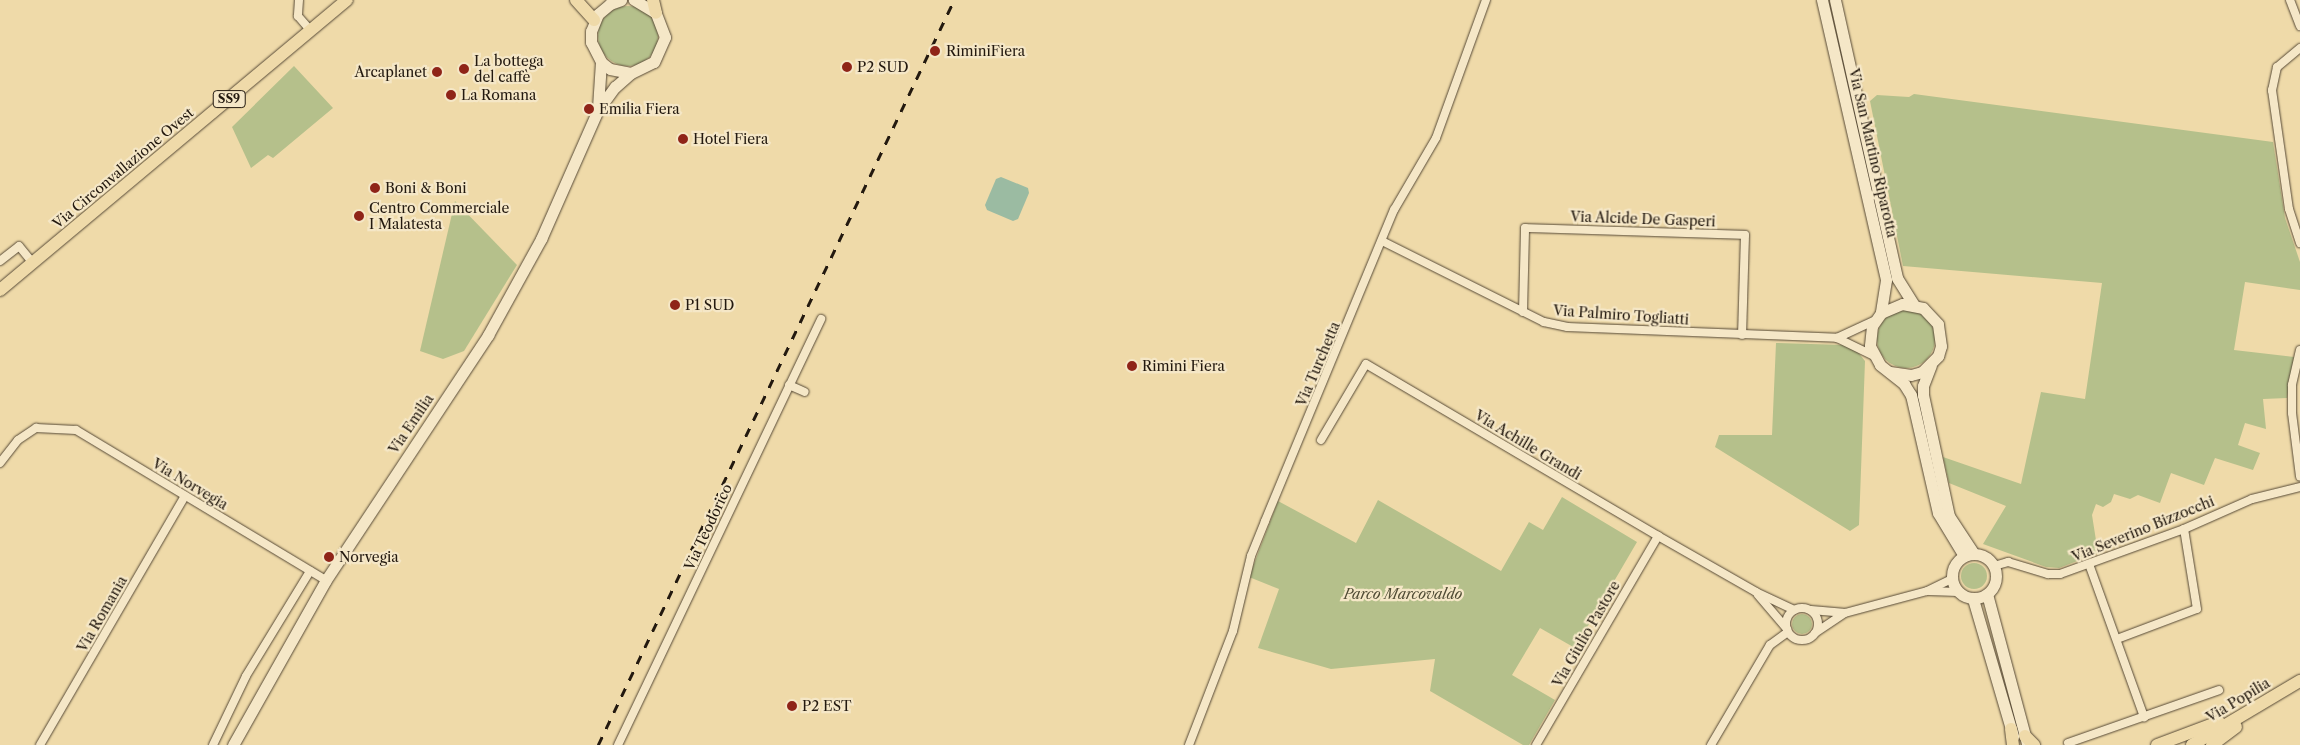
<!DOCTYPE html>
<meta charset="utf-8">
<style>
body{margin:0}
#map{position:relative;width:2300px;height:745px;overflow:hidden;background:#efdaa9;font-family:"Libre Caslon Text",serif}
div>[style]{position:absolute}
.green>*{inset:0;background:#b5c08b}
.round{border-radius:50%}
.water>*{inset:0;background:#9bbba2}
.roads{filter:drop-shadow(0 0 1px #564936) drop-shadow(0 0 1px #564936)}
.street>*{height:8px;margin:-4px;padding:0 4px;transform-origin:4px;border-radius:4px;background:#f5e7c7}
.street>.ring{margin:-4px;padding:0;box-sizing:content-box;background:none;border:8px solid #f5e7c7;border-radius:50%}
.secondary>*{height:11px;margin:-5.5px;padding:0 5.5px;transform-origin:5.5px;border-radius:5.5px;background:#f5e7c7}
.secondary>.ring{margin:-5.5px;padding:0;box-sizing:content-box;background:none;border:11px solid #f5e7c7;border-radius:50%}
.primary>*{height:12px;margin:-6px;padding:0 6px;transform-origin:6px;border-radius:6px;background:#efdaa9}
.rail>*{height:2.5px;margin-top:-1.25px;transform-origin:0;background:repeating-linear-gradient(90deg,#23190f 0 9px,transparent 0 18px)}
.dots>*{width:14px;height:14px;translate:-50% -50%;box-sizing:border-box;border:2px solid #f5e7c7;border-radius:50%}
span{translate:-50% -50%;white-space:nowrap;text-align:center;line-height:1.15;-webkit-text-stroke:4.5px #f5e7c7;paint-order:stroke}
.shield-label span{padding:1px 4px;background:#f5e7c7;border:1px solid;border-radius:4px;-webkit-text-stroke-width:0}
.shield-label{font-size:12px;color:#23190f;font-weight:700}
.poi-label{font-size:14px;color:#23190f}
.left{translate:0 -50%;text-align:left}
.right{translate:-100% -50%;text-align:right}
.street-label{font-size:14px;color:#23190f}
.park-label{font-size:14px;color:#4f4b34;font-style:italic}
</style>
<div id="map">
<div class="green">
<i class="round" style="left:598px;top:6px;width:60px;height:60px"></i>
<i style="clip-path:polygon(294px 66px,333px 108px,273px 158px,268px 155px,251px 168px,232px 127px)"></i>
<i style="clip-path:polygon(1914px 94px,2273px 142px,2285px 218px,2300px 262px,2300px 290px,2245px 282px,2234px 350px,2294px 357px,2287px 398px,2263px 399px,2266px 429px,2245px 423px,2238px 445px,2260px 453px,2253px 470px,2215px 458px,2204px 485px,2171px 473px,2160px 503px,2138px 495px,2130px 499px,2114px 494px,2111px 502px,2103px 507px,2096px 504px,2092px 515px,2098px 553px,2059px 568px,2046px 567px,1983px 544px,2006px 506px,1949px 483px,1943px 457px,2021px 484px,2041px 392px,2085px 399px,2102px 283px,1903px 266px,1870px 101px,1877px 95px,1909px 97px)"></i>
<i style="clip-path:polygon(455px 201px,517px 265px,464px 351px,443px 359px,420px 351px)"></i>
<i class="round" style="left:1877px;top:310px;width:58px;height:58px"></i>
<i style="clip-path:polygon(1776px 343px,1843px 345px,1857px 351px,1865px 361px,1859px 525px,1850px 531px,1715px 447px,1719px 435px,1772px 435px)"></i>
<i style="clip-path:polygon(1562px 497px,1637px 542px,1575px 648px,1540px 628px,1512px 675px,1555px 700px,1529px 745px,1523px 745px,1430px 691px,1435px 659px,1331px 669px,1258px 648px,1279px 589px,1249px 577px,1278px 501px,1356px 543px,1378px 500px,1501px 571px,1529px 522px,1543px 530px)"></i>
<i class="round" style="left:1961px;top:563px;width:26px;height:26px"></i>
<i class="round" style="left:1792px;top:614px;width:20px;height:20px"></i>
</div>
<div class="water">
<i style="clip-path:polygon(1001px 177px,1028px 188px,1029px 193px,1018px 219px,1013px 221px,987px 210px,985px 205px,996px 179px)"></i>
</div>
<div class="roads">
<div class="street">
<i style="left:299px;top:0;width:16px;rotate:94deg"></i>
<i style="left:298px;top:16px;width:20px;rotate:49deg"></i>
<i style="left:2290px;top:0;width:28px;rotate:69deg"></i>
<i style="left:2300px;top:48px;width:30px;rotate:140deg"></i>
<i style="left:2277px;top:67px;width:24px;rotate:102deg"></i>
<i style="left:2272px;top:90px;width:120px;rotate:81.9deg"></i>
<i style="left:2289px;top:209px;width:36px;rotate:72deg"></i>
<i style="left:1382px;top:241px;width:181px;rotate:26.6deg"></i>
<i style="left:1544px;top:322px;width:24px;rotate:12deg"></i>
<i style="left:1567px;top:327px;width:270px;rotate:2.3deg"></i>
<i style="left:1837px;top:338px;width:41px;rotate:25.9deg"></i>
<i style="left:0;top:261px;width:24px;rotate:-38deg"></i>
<i style="left:19px;top:246px;width:22px;rotate:51deg"></i>
<i style="left:1523px;top:312px;width:84px;rotate:-88.6deg"></i>
<i style="left:1525px;top:228px;width:220px;rotate:1.8deg"></i>
<i style="left:1745px;top:235px;width:100px;rotate:91.7deg"></i>
<i style="left:1837px;top:338px;width:40px;rotate:-25deg"></i>
<i style="left:2300px;top:350px;width:36px;rotate:103deg"></i>
<i style="left:2292px;top:385px;width:28px;rotate:90deg"></i>
<i style="left:2292px;top:413px;width:64px;rotate:82.8deg"></i>
<i style="left:789px;top:385px;width:17px;rotate:24deg"></i>
<i style="left:1321px;top:440px;width:88px;rotate:-59.4deg"></i>
<i style="left:1366px;top:364px;width:339px;rotate:30.5deg"></i>
<i style="left:1658px;top:536px;width:113px;rotate:29.7deg"></i>
<i style="left:1756px;top:592px;width:42px;rotate:25.3deg"></i>
<i style="left:0;top:463px;width:29px;rotate:-52deg"></i>
<i style="left:18px;top:440px;width:22px;rotate:-34deg"></i>
<i style="left:36px;top:428px;width:40px;rotate:2.9deg"></i>
<i style="left:76px;top:430px;width:292px;rotate:31deg"></i>
<i style="left:2089px;top:564px;width:163px;rotate:70.2deg"></i>
<i style="left:1994px;top:566px;width:15px;rotate:-16deg"></i>
<i style="left:2008px;top:562px;width:42px;rotate:16.7deg"></i>
<i style="left:2048px;top:574px;width:12px"></i>
<i style="left:2060px;top:574px;width:132px;rotate:-19.9deg"></i>
<i style="left:2184px;top:529px;width:74px;rotate:-23.8deg"></i>
<i style="left:2252px;top:499px;width:49px;rotate:-14deg"></i>
<i style="left:1929px;top:591px;width:29px;rotate:2deg"></i>
<i style="left:1758px;top:595px;width:45px;rotate:49.5deg"></i>
<i class="ring" style="left:1786px;top:608px;width:24px;height:24px"></i>
<i style="left:1811px;top:610px;width:32px;rotate:5deg"></i>
<i style="left:1815px;top:633px;width:36px;rotate:-34deg"></i>
<i style="left:1845px;top:613px;width:85px;rotate:-15deg"></i>
<i style="left:1927px;top:591px;width:28px;rotate:-26deg"></i>
<i style="left:2117px;top:639px;width:85px;rotate:-20.6deg"></i>
<i style="left:2197px;top:609px;width:81px;rotate:-99.2deg"></i>
<i style="left:2068px;top:743px;width:160px;rotate:-19.3deg"></i>
<i style="left:40px;top:745px;width:288px;rotate:-59.8deg"></i>
<i style="left:213px;top:745px;width:76px;rotate:-64.4deg"></i>
<i style="left:246px;top:676px;width:123px;rotate:-58.6deg"></i>
<i style="left:618px;top:745px;width:472px;rotate:-64.5deg"></i>
<i style="left:1189px;top:745px;width:122px;rotate:-68.9deg"></i>
<i style="left:1233px;top:631px;width:77px;rotate:-76.5deg"></i>
<i style="left:1251px;top:556px;width:38px;rotate:-68deg"></i>
<i style="left:1265px;top:521px;width:337px;rotate:-67.5deg"></i>
<i style="left:1394px;top:210px;width:83px;rotate:-59.7deg"></i>
<i style="left:1436px;top:138px;width:147px;rotate:-70.1deg"></i>
<i style="left:1536px;top:745px;width:242px;rotate:-59.7deg"></i>
<i style="left:1711px;top:745px;width:116px;rotate:-59.5deg"></i>
<i style="left:1770px;top:645px;width:22px;rotate:-36deg"></i>
</div>
<div class="secondary">
<i style="left:621px;top:0;width:12px;rotate:160deg"></i>
<i style="left:610px;top:4px;width:16px;rotate:140deg"></i>
<i style="left:598px;top:14px;width:18px;rotate:112deg"></i>
<i style="left:591px;top:31px;width:11px;rotate:90deg"></i>
<i style="left:591px;top:42px;width:22px;rotate:63deg"></i>
<i style="left:601px;top:62px;width:11px;rotate:38deg"></i>
<i style="left:610px;top:69px;width:21px;rotate:11deg"></i>
<i style="left:631px;top:73px;width:25px;rotate:-26deg"></i>
<i style="left:654px;top:62px;width:27px;rotate:-66deg"></i>
<i style="left:665px;top:37px;width:26px;rotate:-111deg"></i>
<i style="left:656px;top:13px;width:26px;rotate:-149deg"></i>
<i style="left:1822px;top:0;width:287px;rotate:77.1deg"></i>
<i style="left:1886px;top:280px;width:33px;rotate:99deg"></i>
<i style="left:1835px;top:0;width:285px;rotate:77.4deg"></i>
<i style="left:1897px;top:278px;width:31px;rotate:58deg"></i>
<i style="left:598px;top:107px;width:45px;rotate:-86.2deg"></i>
<i style="left:1931px;top:365px;width:22px;rotate:111deg"></i>
<i style="left:1923px;top:386px;width:9px;rotate:90deg"></i>
<i style="left:1923px;top:395px;width:124px;rotate:77.9deg"></i>
<i style="left:1949px;top:516px;width:45px;rotate:56.7deg"></i>
<i style="left:1890px;top:372px;width:21px;rotate:8deg"></i>
<i style="left:1911px;top:375px;width:11px;rotate:-15deg"></i>
<i style="left:1922px;top:372px;width:23px;rotate:-45deg"></i>
<i style="left:1938px;top:356px;width:10px;rotate:-73deg"></i>
<i style="left:1941px;top:346px;width:22px;rotate:-98deg"></i>
<i style="left:1938px;top:324px;width:22px;rotate:-133deg"></i>
<i style="left:1923px;top:308px;width:21px;rotate:-169deg"></i>
<i style="left:1902px;top:304px;width:23px;rotate:157deg"></i>
<i style="left:1881px;top:313px;width:16px;rotate:125deg"></i>
<i style="left:1872px;top:326px;width:20px;rotate:96deg"></i>
<i style="left:1870px;top:346px;width:21px;rotate:62deg"></i>
<i style="left:1880px;top:365px;width:31px;rotate:38deg"></i>
<i style="left:1904px;top:384px;width:13px;rotate:58deg"></i>
<i style="left:1911px;top:395px;width:121px;rotate:77.1deg"></i>
<i style="left:1938px;top:513px;width:50px;rotate:58.8deg"></i>
<i class="ring" style="left:1952px;top:554px;width:33px;height:33px"></i>
<i style="left:1987px;top:594px;width:154px;rotate:75deg"></i>
<i style="left:1973px;top:599px;width:143px;rotate:73.7deg"></i>
<i style="left:233px;top:745px;width:189px;rotate:-60.6deg"></i>
<i style="left:326px;top:580px;width:294px;rotate:-56.5deg"></i>
<i style="left:488px;top:335px;width:110px;rotate:-61.1deg"></i>
<i style="left:541px;top:239px;width:141px;rotate:-66.2deg"></i>
<i style="left:598px;top:110px;width:29px;rotate:-54deg"></i>
<i style="left:615px;top:87px;width:21px;rotate:-41deg"></i>
</div>
<div class="primary">
<i style="left:576px;top:0;width:27px;rotate:48deg"></i>
<i style="left:653px;top:0;width:13px;rotate:77deg"></i>
<i style="left:0;top:290px;width:452px;rotate:-39.9deg"></i>
<i style="left:2011px;top:729px;width:16px;rotate:83deg"></i>
<i style="left:2025px;top:736px;width:13px;rotate:45deg"></i>
<i style="left:2157px;top:745px;width:66px;rotate:-20.4deg"></i>
<i style="left:2192px;top:745px;width:126px;rotate:-30.7deg"></i>
<i style="left:2212px;top:745px;width:30px;rotate:-37deg"></i>
</div>
</div>
<div class="rail">
<i style="left:598px;top:745px;width:826px;rotate:-64.46deg"></i>
</div>
<div class="dots">
<i style="left:935px;top:51px;background:#8f2418"></i>
<i style="left:847px;top:67px;background:#8f2418"></i>
<i style="left:464px;top:69px;background:#8f2418"></i>
<i style="left:437px;top:72px;background:#8f2418"></i>
<i style="left:451px;top:95px;background:#8f2418"></i>
<i style="left:589px;top:109px;background:#8f2418"></i>
<i style="left:683px;top:139px;background:#8f2418"></i>
<i style="left:375px;top:188px;background:#8f2418"></i>
<i style="left:359px;top:216px;background:#8f2418"></i>
<i style="left:675px;top:305px;background:#8f2418"></i>
<i style="left:1132px;top:366px;background:#8f2418"></i>
<i style="left:329px;top:557px;background:#8f2418"></i>
<i style="left:792px;top:706px;background:#8f2418"></i>
</div>
<div class="shield-label">
<span style="left:229px;top:99px">SS9</span>
</div>
<div class="poi-label">
<span class="left" style="left:946px;top:51px">RiminiFiera</span>
<span class="left" style="left:474px;top:69px">La bottega<br>del caffè</span>
<span class="left" style="left:857px;top:67px">P2 SUD</span>
<span class="right" style="left:427px;top:72px">Arcaplanet</span>
<span class="left" style="left:461px;top:95px">La Romana</span>
<span class="left" style="left:599px;top:109px">Emilia Fiera</span>
<span class="left" style="left:693px;top:139px">Hotel Fiera</span>
<span class="left" style="left:385px;top:188px">Boni &amp; Boni</span>
<span class="left" style="left:369px;top:216px">Centro Commerciale<br>I Malatesta</span>
<span class="left" style="left:685px;top:305px">P1 SUD</span>
<span class="left" style="left:1142px;top:366px">Rimini Fiera</span>
<span class="left" style="left:339px;top:557px">Norvegia</span>
<span class="left" style="left:802px;top:706px">P2 EST</span>
</div>
<div class="street-label">
<span style="left:1873px;top:153px;rotate:77deg">Via San Martino Riparotta</span>
<span style="left:123px;top:168px;rotate:-40deg">Via Circonvallazione Ovest</span>
<span style="left:1643px;top:219px;rotate:2deg">Via Alcide De Gasperi</span>
<span style="left:1621px;top:315px;rotate:4deg">Via Palmiro Togliatti</span>
<span style="left:1318px;top:364px;rotate:-67deg">Via Turchetta</span>
<span style="left:411px;top:424px;rotate:-56deg">Via Emilia</span>
<span style="left:1528px;top:445px;rotate:31deg">Via Achille Grandi</span>
<span style="left:190px;top:484px;rotate:31deg">Via Norvegia</span>
<span style="left:708px;top:527px;rotate:-65deg">Via Teodorico</span>
<span style="left:2143px;top:529px;rotate:-22deg">Via Severino Bizzocchi</span>
<span style="left:102px;top:614px;rotate:-60deg">Via Romania</span>
<span style="left:1586px;top:634px;rotate:-60deg">Via Giulio Pastore</span>
<span style="left:2238px;top:700px;rotate:-31deg">Via Popilia</span>
</div>
<div class="park-label">
<span style="left:1403px;top:594px">Parco Marcovaldo</span>
</div>
</div>
